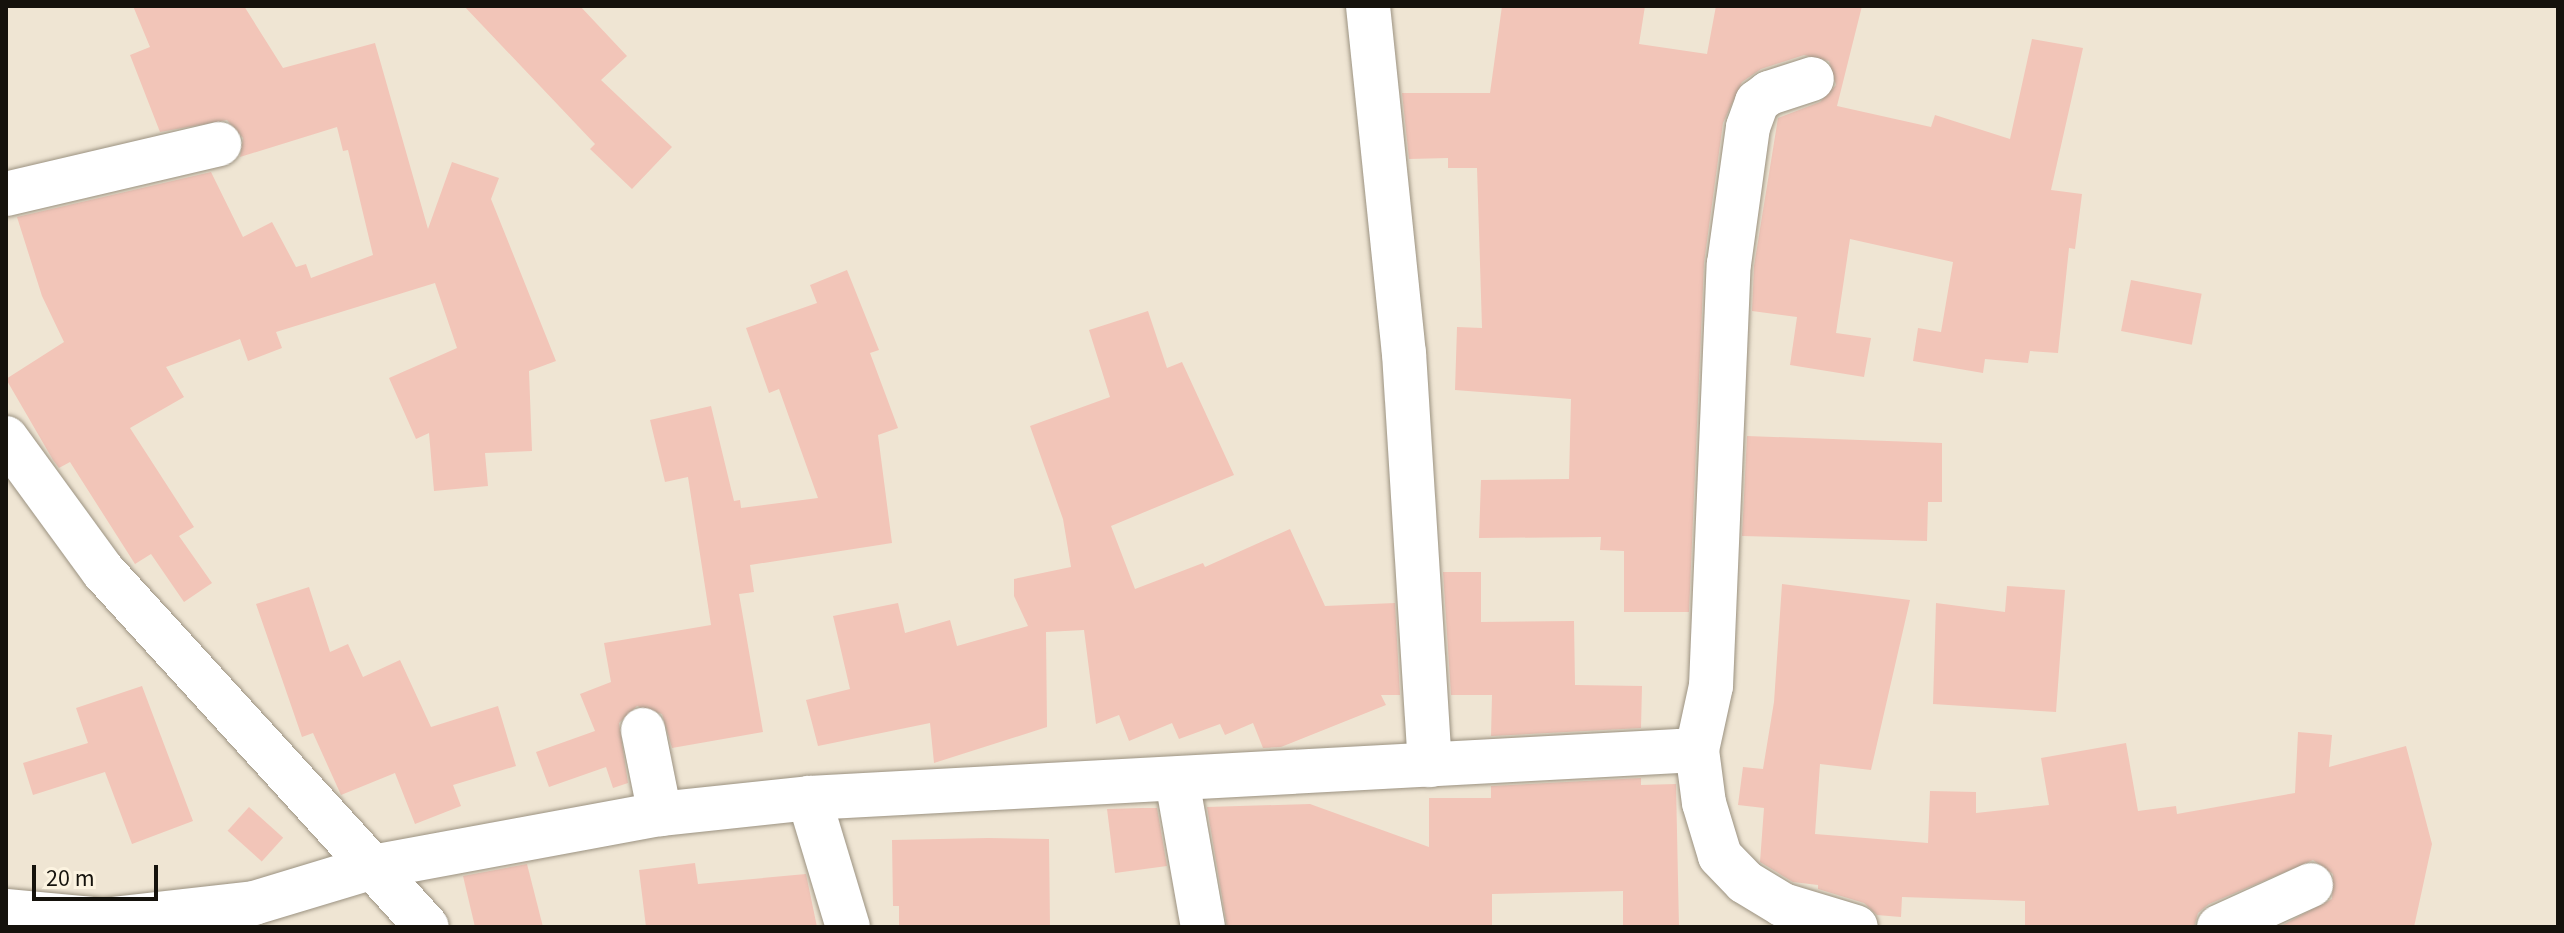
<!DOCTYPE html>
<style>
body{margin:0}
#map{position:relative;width:2564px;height:933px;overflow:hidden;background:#efe5d3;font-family:"Source Sans 3",sans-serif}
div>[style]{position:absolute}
.building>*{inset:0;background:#f2c5b8;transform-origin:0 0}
.roads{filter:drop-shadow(0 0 2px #9b9281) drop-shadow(0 0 2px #9b9281)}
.minor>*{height:44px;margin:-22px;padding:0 22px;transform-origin:22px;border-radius:22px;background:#fff}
span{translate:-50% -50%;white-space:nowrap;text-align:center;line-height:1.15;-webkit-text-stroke:6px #fcf3e0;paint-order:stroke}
.frame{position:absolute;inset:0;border:8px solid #15120c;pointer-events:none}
.scale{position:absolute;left:32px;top:865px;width:126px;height:36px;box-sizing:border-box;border:4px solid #15120c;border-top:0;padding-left:10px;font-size:24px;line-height:28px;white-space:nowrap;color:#15120c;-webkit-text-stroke:6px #fcf3e0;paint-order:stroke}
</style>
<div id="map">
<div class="building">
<i style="clip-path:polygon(133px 6px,244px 6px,283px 68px,375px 43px,428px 229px,452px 162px,499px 178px,491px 199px,556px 361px,529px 371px,532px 451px,485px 453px,488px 486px,434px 491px,429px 433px,416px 439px,389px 378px,457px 348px,435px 283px,276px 332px,282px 348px,248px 361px,240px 339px,166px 367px,184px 397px,130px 428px,194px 527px,179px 536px,212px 583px,184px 602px,151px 554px,135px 564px,70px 462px,59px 468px,53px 460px,6px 379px,64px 342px,42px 296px,17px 217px,211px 172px,243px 237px,272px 222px,296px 267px,306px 264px,311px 278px,373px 255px,348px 150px,343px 151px,337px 127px,240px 157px,243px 138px,227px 120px,160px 132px,130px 55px,150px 47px)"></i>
<i style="clip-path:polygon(464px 6px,580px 6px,627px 56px,601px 80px,672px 147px,632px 189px,590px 149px,595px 144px)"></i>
<i style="clip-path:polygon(1502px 6px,1645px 6px,1639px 44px,1707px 54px,1716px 6px,1862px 6px,1837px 106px,1931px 127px,1935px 115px,2010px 139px,2032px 39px,2083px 48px,2051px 190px,2082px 194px,2075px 249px,2069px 248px,2058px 353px,2030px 351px,2028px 363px,1985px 359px,1983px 373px,1913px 361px,1918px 328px,1941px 332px,1953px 262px,1850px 239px,1836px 333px,1871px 338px,1864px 377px,1790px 365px,1797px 317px,1752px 311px,1754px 266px,1778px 118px,1820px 102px,1836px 85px,1829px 61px,1804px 55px,1761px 69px,1742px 82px,1723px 123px,1704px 263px,1689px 612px,1624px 612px,1624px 551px,1600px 550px,1601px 537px,1479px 538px,1481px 480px,1569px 479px,1571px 399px,1455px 390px,1457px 327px,1482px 328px,1477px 168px,1448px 168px,1448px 158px,1409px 159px,1402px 93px,1490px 93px)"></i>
<i style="clip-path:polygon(847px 270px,879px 350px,870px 353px,898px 428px,878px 435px,892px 543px,750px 565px,754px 592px,739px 594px,763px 732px,672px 748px,662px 714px,637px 706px,619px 723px,628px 783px,613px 788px,606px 767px,549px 787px,536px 752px,595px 731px,580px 694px,611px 682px,604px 643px,711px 625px,688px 477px,665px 482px,650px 420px,711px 406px,734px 501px,740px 500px,741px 508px,818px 498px,779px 389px,769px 393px,746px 328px,817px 303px,810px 285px)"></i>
<i style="left:2131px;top:280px;width:72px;height:52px;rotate:11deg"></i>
<i style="clip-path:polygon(1148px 311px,1167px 368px,1182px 362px,1234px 475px,1111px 526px,1135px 589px,1203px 563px,1205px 567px,1290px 529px,1325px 606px,1395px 603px,1400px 695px,1381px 695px,1386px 705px,1281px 747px,1263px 748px,1253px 723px,1225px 735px,1220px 724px,1179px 739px,1172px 723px,1129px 741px,1119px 715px,1096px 724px,1084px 630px,1046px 632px,1047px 727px,934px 763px,930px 723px,818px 746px,806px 700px,850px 689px,833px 616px,898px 603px,905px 633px,950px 620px,957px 646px,1028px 626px,1014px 596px,1014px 579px,1071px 567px,1063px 519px,1030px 426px,1110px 397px,1089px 330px)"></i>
<i style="clip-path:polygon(1747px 436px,1942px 443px,1942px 502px,1928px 502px,1927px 541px,1742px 536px)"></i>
<i style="clip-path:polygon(1443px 572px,1481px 572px,1481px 622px,1574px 621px,1575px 685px,1642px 686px,1641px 728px,1491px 736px,1492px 695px,1451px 695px)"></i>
<i style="clip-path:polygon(1782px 584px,1910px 600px,1871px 770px,1820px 764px,1815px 834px,1928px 843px,1930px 791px,1976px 792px,1976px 813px,2049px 805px,2041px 758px,2126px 743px,2138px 811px,2176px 806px,2177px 814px,2295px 793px,2298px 732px,2332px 735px,2329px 767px,2406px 746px,2432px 844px,2414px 927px,2279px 927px,2332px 899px,2333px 874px,2313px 860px,2209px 904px,2198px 913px,2194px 927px,2025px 927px,2025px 901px,1902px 897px,1901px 917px,1877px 915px,1864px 903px,1818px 889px,1818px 885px,1793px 882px,1760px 862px,1764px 808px,1738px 805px,1743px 767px,1763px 769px,1774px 702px)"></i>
<i style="clip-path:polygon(2007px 586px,2065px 590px,2056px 712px,1933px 704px,1936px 603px,2005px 612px)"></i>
<i style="clip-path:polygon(309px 587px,330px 652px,348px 644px,363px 677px,400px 660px,431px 727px,498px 706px,516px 766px,453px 785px,461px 806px,415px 824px,395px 773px,341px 795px,313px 733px,302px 737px,256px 604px)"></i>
<i style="clip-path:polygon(142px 686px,193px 821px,132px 844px,105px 772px,33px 795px,23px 763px,88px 743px,76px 708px)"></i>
<i style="clip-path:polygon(1641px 778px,1641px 785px,1676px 784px,1679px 927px,1623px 927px,1623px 891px,1492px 894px,1492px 927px,1227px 927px,1207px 807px,1310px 804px,1429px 847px,1429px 798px,1491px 798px,1491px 786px)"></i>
<i style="left:249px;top:807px;width:46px;height:32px;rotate:42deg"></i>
<i style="clip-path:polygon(1141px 808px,1157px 808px,1167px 866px,1115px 873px,1107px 809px)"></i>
<i style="clip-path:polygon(988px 838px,1049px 839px,1050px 927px,899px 927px,899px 906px,893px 906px,892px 840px)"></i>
<i style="clip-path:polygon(695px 863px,698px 884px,806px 874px,817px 927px,646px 927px,639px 870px)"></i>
<i style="clip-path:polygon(527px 864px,543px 927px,475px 927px,463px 876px)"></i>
</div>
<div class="roads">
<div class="minor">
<i style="left:1368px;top:6px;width:349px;rotate:84.1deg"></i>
<i style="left:1404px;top:353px;width:413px;rotate:86.4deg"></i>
<i style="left:6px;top:194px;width:219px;rotate:-13.2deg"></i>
<i style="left:6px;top:438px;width:165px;rotate:53.9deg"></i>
<i style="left:103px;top:571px;width:481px;rotate:47.7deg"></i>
<i style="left:643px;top:730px;width:86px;rotate:78.6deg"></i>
<i style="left:1697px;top:750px;width:66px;rotate:-77.7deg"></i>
<i style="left:1711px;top:686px;width:422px;rotate:-87.6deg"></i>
<i style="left:1729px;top:264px;width:138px;rotate:-82.1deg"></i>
<i style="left:1748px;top:127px;width:27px;rotate:-70deg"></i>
<i style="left:1757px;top:102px;width:15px;rotate:-37deg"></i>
<i style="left:1769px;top:93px;width:45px;rotate:-18deg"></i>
<i style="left:1177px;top:780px;width:149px;rotate:80deg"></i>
<i style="left:809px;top:798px;width:135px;rotate:73.2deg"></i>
<i style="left:6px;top:911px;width:97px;rotate:5.3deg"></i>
<i style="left:103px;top:920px;width:152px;rotate:-6.4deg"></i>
<i style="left:254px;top:903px;width:124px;rotate:-16.8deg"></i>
<i style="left:373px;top:867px;width:292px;rotate:-10.5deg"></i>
<i style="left:660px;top:814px;width:150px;rotate:-6.1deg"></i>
<i style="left:809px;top:798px;width:889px;rotate:-3.09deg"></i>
<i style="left:1697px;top:750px;width:53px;rotate:82.5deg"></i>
<i style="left:1704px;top:803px;width:55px;rotate:73.2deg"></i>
<i style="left:1720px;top:856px;width:36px;rotate:46deg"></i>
<i style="left:1745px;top:882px;width:44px;rotate:31.2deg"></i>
<i style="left:1783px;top:905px;width:76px;rotate:16.8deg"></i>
<i style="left:2219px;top:927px;width:101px;rotate:-24.5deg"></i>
</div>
</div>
<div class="frame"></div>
<div class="scale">20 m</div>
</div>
